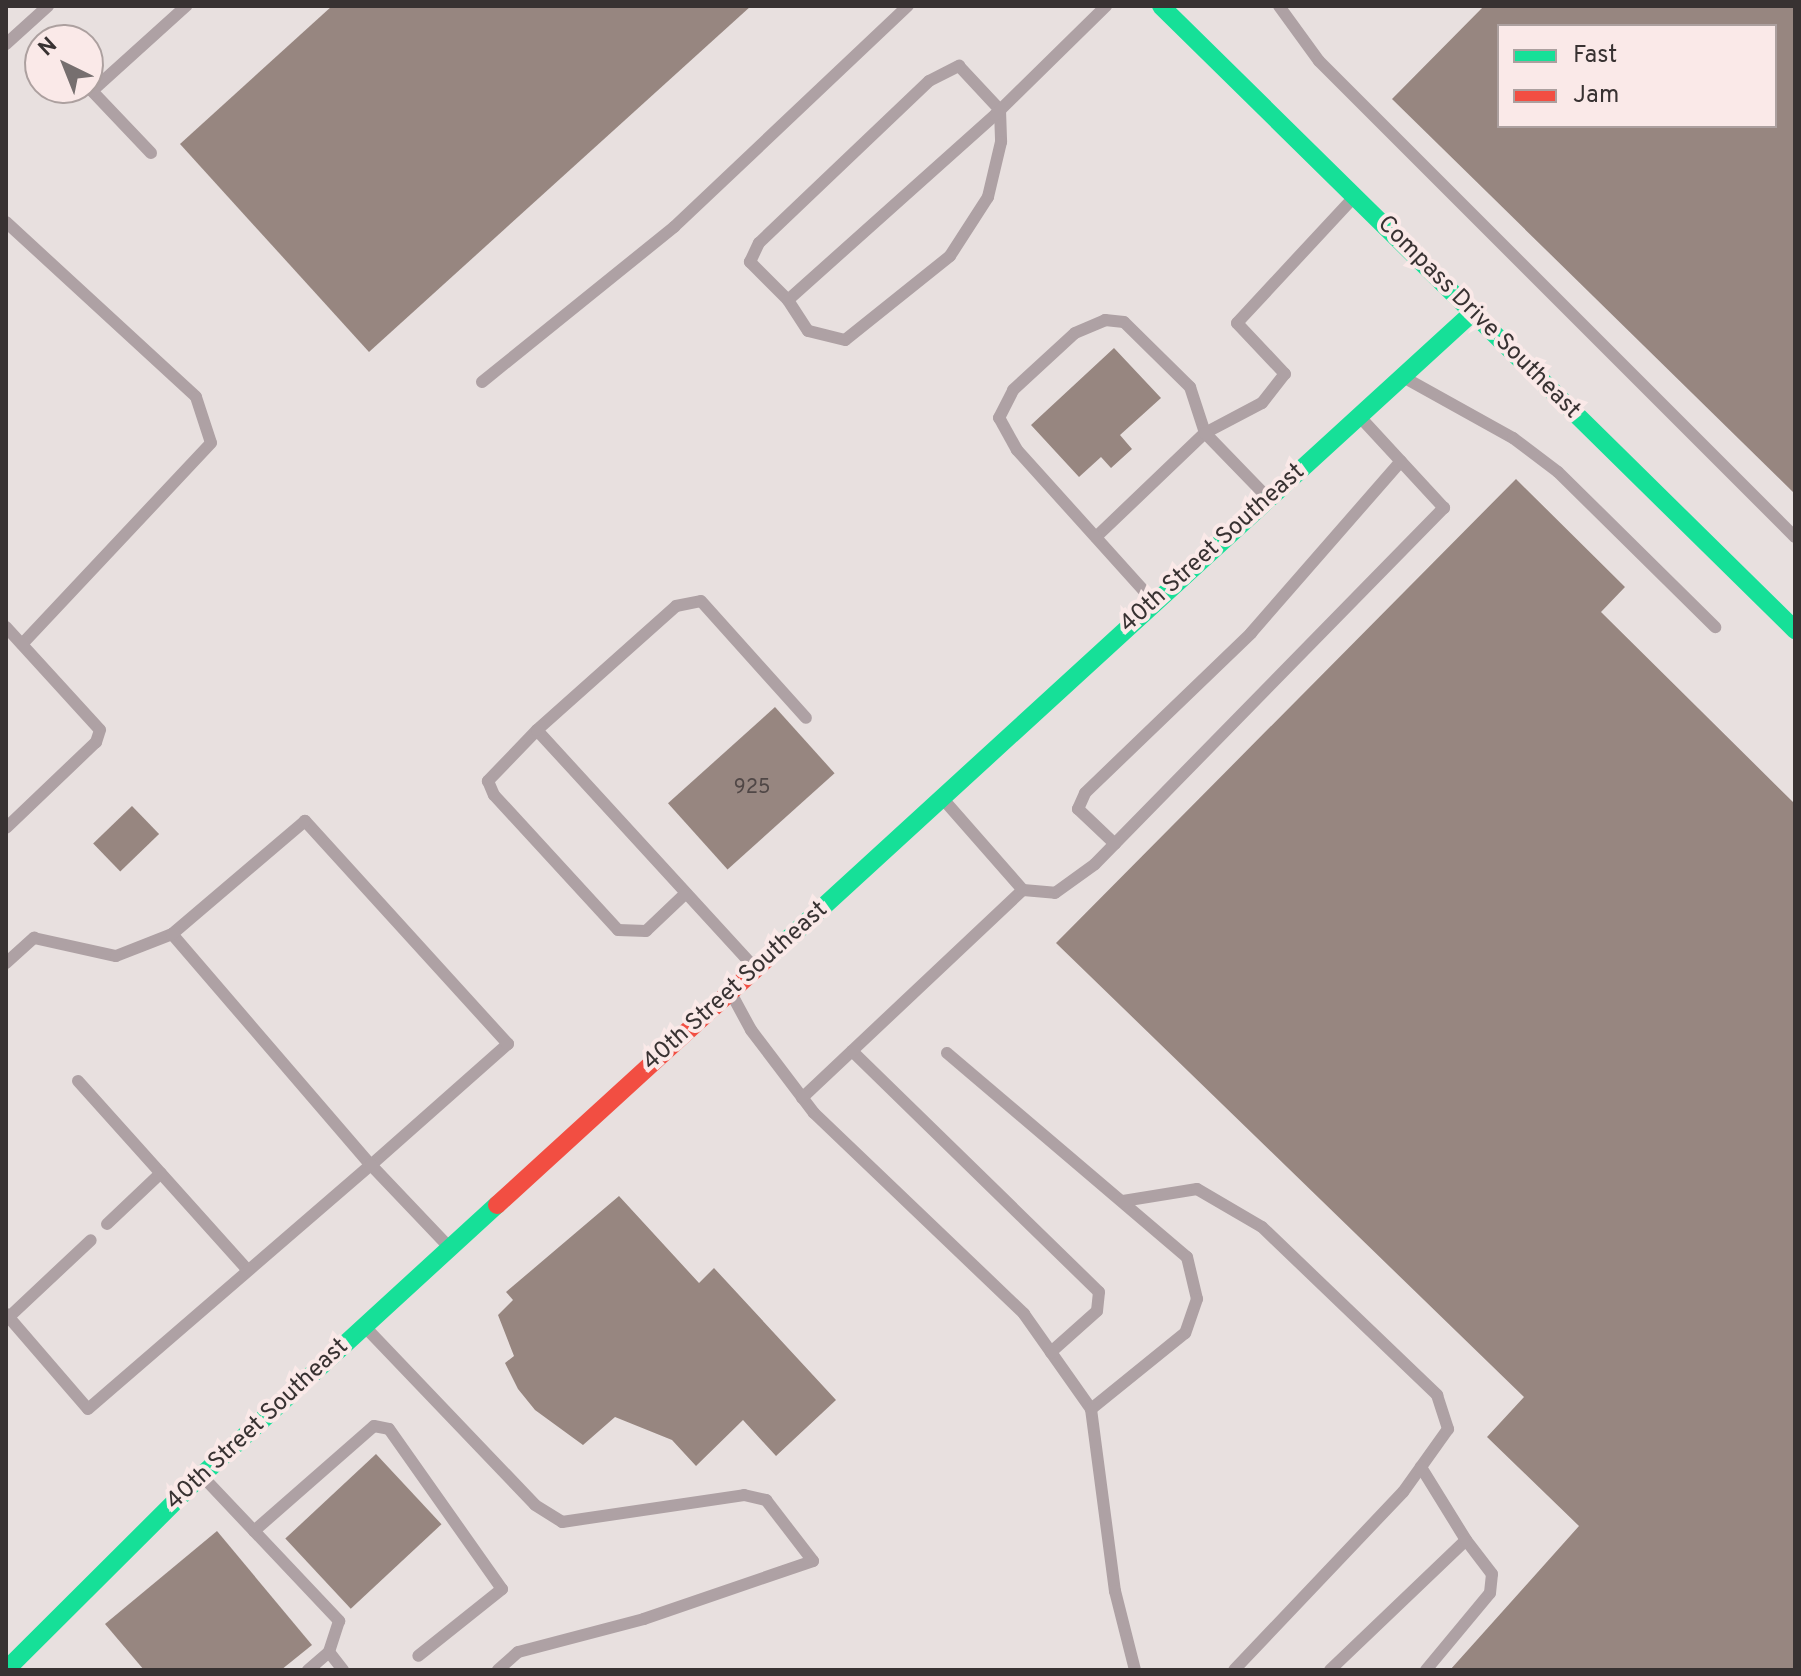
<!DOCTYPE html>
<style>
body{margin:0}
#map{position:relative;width:1801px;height:1676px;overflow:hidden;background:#e8e0df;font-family:Overpass,sans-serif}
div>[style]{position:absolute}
.building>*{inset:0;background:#978680;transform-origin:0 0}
.lane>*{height:12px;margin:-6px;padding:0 6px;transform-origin:6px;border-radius:6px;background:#aea1a4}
.fast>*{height:18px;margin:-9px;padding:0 9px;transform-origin:9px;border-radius:9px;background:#16e098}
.jam>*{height:18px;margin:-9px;padding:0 9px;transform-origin:9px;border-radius:9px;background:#f24e42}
span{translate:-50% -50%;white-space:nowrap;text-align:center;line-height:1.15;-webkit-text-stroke:8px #fae9e8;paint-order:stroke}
.number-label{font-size:20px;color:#504746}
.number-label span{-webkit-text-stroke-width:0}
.street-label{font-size:24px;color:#383232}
.frame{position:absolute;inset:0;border:8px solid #383232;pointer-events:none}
.legend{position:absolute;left:1497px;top:24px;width:280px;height:104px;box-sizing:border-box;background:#fae9e8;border:2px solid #aca09f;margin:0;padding:10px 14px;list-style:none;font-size:24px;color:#383232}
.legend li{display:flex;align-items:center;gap:16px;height:40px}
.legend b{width:40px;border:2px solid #aca09f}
.north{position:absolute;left:24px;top:24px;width:80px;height:80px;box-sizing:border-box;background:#fae9e8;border:2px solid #aca09f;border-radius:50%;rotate:317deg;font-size:22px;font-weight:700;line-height:32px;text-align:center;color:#383232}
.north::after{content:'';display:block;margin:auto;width:28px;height:36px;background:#766f6f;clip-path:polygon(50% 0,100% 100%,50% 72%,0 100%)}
</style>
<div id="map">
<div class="building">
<i style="clip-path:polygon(332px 6px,751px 6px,369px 352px,180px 144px)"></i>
<i style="clip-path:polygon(evenodd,1484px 6px,1795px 6px,1795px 494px,1392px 99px,1484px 6px,1499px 26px,1775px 26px,1775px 126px,1499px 126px,1499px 26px)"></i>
<i style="clip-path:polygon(1114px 348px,1161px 398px,1120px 435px,1132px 449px,1111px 468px,1101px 457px,1079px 477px,1031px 425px)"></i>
<i style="clip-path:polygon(1516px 479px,1625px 587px,1601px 612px,1795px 804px,1795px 1670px,1450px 1670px,1579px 1526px,1487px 1437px,1524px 1397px,1056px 943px)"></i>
<i style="left:775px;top:707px;width:89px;height:144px;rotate:48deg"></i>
<i style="left:132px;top:806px;width:39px;height:54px;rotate:46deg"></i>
<i style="clip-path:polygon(619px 1196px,699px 1283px,714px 1268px,836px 1400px,776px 1456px,743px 1420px,696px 1466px,672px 1440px,615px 1417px,583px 1445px,535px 1410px,518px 1389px,505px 1363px,514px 1356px,498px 1315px,513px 1300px,506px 1292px)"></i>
<i style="left:376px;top:1454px;width:96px;height:124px;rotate:47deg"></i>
<i style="clip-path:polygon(217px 1531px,312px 1645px,281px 1670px,144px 1670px,105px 1624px)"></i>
</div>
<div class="lane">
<i style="left:1279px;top:6px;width:68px;rotate:54deg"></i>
<i style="left:1319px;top:61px;width:673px;rotate:45deg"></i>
<i style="left:6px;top:44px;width:57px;rotate:-42.1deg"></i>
<i style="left:959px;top:66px;width:60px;rotate:47deg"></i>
<i style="left:1000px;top:110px;width:32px;rotate:88deg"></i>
<i style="left:1001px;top:142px;width:57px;rotate:103.3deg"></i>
<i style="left:988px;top:197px;width:70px;rotate:122.8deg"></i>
<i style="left:950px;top:256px;width:134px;rotate:141.3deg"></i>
<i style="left:845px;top:340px;width:38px;rotate:-166deg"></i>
<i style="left:808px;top:331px;width:37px;rotate:-123deg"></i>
<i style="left:788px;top:300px;width:54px;rotate:-135deg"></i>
<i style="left:750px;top:262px;width:21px;rotate:-65deg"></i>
<i style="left:759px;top:243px;width:235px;rotate:-43.6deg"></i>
<i style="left:929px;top:81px;width:34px;rotate:-27deg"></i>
<i style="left:151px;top:153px;width:86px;rotate:-133.6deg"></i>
<i style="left:92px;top:91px;width:127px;rotate:-42.1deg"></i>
<i style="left:6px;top:222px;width:258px;rotate:42.6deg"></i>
<i style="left:196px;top:397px;width:48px;rotate:71.9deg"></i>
<i style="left:211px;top:443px;width:276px;rotate:133.2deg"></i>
<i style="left:788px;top:300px;width:278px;rotate:-41.8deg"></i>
<i style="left:995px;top:115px;width:156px;rotate:-44.5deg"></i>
<i style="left:1405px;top:378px;width:124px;rotate:29.1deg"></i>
<i style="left:1513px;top:438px;width:56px;rotate:37.1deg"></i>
<i style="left:1558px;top:472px;width:221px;rotate:44.6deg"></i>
<i style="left:482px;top:382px;width:247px;rotate:-38.9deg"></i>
<i style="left:674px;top:227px;width:322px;rotate:-43.4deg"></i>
<i style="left:1096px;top:537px;width:151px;rotate:-43.7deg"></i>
<i style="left:1205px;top:433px;width:64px;rotate:-27.8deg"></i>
<i style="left:1262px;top:403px;width:37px;rotate:-52deg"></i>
<i style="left:1285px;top:374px;width:70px;rotate:-133.3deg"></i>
<i style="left:1237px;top:323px;width:171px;rotate:-47.1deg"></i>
<i style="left:1154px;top:602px;width:205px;rotate:-132deg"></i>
<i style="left:1017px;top:450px;width:37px;rotate:-119deg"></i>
<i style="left:999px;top:418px;width:31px;rotate:-63deg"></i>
<i style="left:1013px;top:390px;width:84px;rotate:-42.6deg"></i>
<i style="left:1075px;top:333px;width:33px;rotate:-23deg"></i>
<i style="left:1105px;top:320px;width:19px;rotate:6deg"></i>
<i style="left:1124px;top:322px;width:93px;rotate:44.6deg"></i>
<i style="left:1190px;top:387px;width:48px;rotate:71.9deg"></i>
<i style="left:1205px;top:433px;width:91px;rotate:45.9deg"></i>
<i style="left:6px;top:627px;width:139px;rotate:47.6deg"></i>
<i style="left:100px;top:730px;width:13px;rotate:108deg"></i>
<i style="left:96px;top:742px;width:124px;rotate:136.3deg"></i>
<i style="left:537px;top:730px;width:71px;rotate:133.9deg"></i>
<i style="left:488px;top:781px;width:15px;rotate:67deg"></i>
<i style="left:494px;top:795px;width:183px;rotate:47.4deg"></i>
<i style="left:618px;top:930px;width:28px;rotate:2deg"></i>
<i style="left:646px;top:931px;width:55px;rotate:-43.5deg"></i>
<i style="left:943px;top:799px;width:121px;rotate:48.7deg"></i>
<i style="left:1115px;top:844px;width:51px;rotate:-136.6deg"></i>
<i style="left:1078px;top:809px;width:17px;rotate:-66deg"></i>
<i style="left:1085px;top:793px;width:231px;rotate:-43.9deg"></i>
<i style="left:1251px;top:633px;width:228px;rotate:-48.9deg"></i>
<i style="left:6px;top:963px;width:38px;rotate:-42deg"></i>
<i style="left:34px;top:938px;width:84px;rotate:12.4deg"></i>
<i style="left:116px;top:956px;width:60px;rotate:-21.4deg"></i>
<i style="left:172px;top:934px;width:305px;rotate:49.3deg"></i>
<i style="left:371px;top:1165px;width:183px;rotate:-41.5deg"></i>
<i style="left:508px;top:1044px;width:302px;rotate:-132.3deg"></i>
<i style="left:305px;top:821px;width:175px;rotate:139.6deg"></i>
<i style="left:754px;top:967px;width:321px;rotate:-132.5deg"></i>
<i style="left:537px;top:730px;width:186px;rotate:-41.7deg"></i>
<i style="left:676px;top:606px;width:25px;rotate:-11deg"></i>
<i style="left:701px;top:601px;width:157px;rotate:48.1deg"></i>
<i style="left:731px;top:993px;width:42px;rotate:61.6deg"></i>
<i style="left:751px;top:1030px;width:104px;rotate:52.8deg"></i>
<i style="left:814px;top:1113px;width:291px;rotate:43.7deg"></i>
<i style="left:1024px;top:1314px;width:116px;rotate:54.8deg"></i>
<i style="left:852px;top:1051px;width:345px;rotate:44.3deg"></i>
<i style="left:1099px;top:1292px;width:19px;rotate:96deg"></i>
<i style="left:1097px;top:1311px;width:62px;rotate:138.3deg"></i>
<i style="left:947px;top:1053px;width:315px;rotate:40.4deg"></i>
<i style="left:1187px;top:1257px;width:43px;rotate:76.6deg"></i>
<i style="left:1197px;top:1299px;width:36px;rotate:109deg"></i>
<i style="left:1185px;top:1333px;width:121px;rotate:141deg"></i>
<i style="left:1091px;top:1409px;width:184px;rotate:82.5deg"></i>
<i style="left:1115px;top:1591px;width:81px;rotate:75.8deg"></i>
<i style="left:78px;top:1081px;width:251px;rotate:48.1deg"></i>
<i style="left:802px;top:1098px;width:303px;rotate:-43.3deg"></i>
<i style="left:1023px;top:890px;width:32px;rotate:5deg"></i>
<i style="left:1055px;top:893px;width:49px;rotate:-35.9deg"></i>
<i style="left:1095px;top:864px;width:499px;rotate:-45.6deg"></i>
<i style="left:1444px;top:508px;width:122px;rotate:-132.7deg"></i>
<i style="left:1123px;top:1201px;width:75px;rotate:-9.2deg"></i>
<i style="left:1197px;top:1189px;width:75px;rotate:30.3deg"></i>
<i style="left:1262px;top:1227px;width:243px;rotate:43.8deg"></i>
<i style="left:1437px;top:1395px;width:36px;rotate:72deg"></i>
<i style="left:1448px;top:1429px;width:77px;rotate:125.5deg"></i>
<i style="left:1403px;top:1492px;width:245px;rotate:133.5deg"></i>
<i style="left:107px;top:1224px;width:74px;rotate:-43.4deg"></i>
<i style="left:6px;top:1314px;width:125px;rotate:49.2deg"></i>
<i style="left:88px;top:1409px;width:374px;rotate:-40.8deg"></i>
<i style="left:371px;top:1165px;width:115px;rotate:46.4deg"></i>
<i style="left:9px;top:1317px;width:112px;rotate:-43.2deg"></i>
<i style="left:367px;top:1329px;width:243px;rotate:46.3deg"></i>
<i style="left:535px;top:1505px;width:32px;rotate:32deg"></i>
<i style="left:562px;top:1522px;width:184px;rotate:-8.4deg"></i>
<i style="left:744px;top:1495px;width:23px;rotate:13deg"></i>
<i style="left:766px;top:1500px;width:77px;rotate:52.4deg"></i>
<i style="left:813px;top:1561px;width:179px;rotate:161.1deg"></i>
<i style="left:644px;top:1619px;width:130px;rotate:165.3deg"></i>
<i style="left:518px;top:1652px;width:27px;rotate:138deg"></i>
<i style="left:204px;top:1478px;width:197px;rotate:46.6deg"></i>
<i style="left:339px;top:1621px;width:33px;rotate:108deg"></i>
<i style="left:329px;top:1652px;width:28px;rotate:139deg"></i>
<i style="left:254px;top:1531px;width:159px;rotate:-41.2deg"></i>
<i style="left:374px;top:1426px;width:15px;rotate:11deg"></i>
<i style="left:389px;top:1429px;width:196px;rotate:54.8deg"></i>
<i style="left:502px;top:1589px;width:107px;rotate:141.4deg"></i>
<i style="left:329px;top:1652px;width:23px;rotate:52deg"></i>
<i style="left:1330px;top:1670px;width:188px;rotate:-43.7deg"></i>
<i style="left:1466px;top:1540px;width:86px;rotate:-121.7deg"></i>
<i style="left:1426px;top:1670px;width:100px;rotate:-50.3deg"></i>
<i style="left:1490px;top:1593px;width:19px;rotate:-84deg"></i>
<i style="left:1492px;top:1574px;width:43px;rotate:-127.4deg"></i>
</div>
<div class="fast">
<i style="left:1161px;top:6px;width:890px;rotate:44.54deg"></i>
<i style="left:766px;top:959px;width:958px;rotate:-42.46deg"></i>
<i style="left:6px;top:1670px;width:275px;rotate:-44.9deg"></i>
<i style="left:201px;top:1476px;width:401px;rotate:-42.5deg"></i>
</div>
<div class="jam">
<i style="left:497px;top:1205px;width:365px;rotate:-42.4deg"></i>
</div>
<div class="number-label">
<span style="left:752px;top:788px">925</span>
</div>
<div class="street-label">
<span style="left:1478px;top:318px;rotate:45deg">Compass Drive Southeast</span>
<span style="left:1213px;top:549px;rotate:-42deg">40th Street Southeast</span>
<span style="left:736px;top:987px;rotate:-42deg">40th Street Southeast</span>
<span style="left:258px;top:1425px;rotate:-43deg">40th Street Southeast</span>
</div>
<div class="frame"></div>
<ul class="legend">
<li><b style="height:10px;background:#16e098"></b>Fast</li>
<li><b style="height:10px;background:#f24e42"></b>Jam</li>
</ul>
<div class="north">N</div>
</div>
